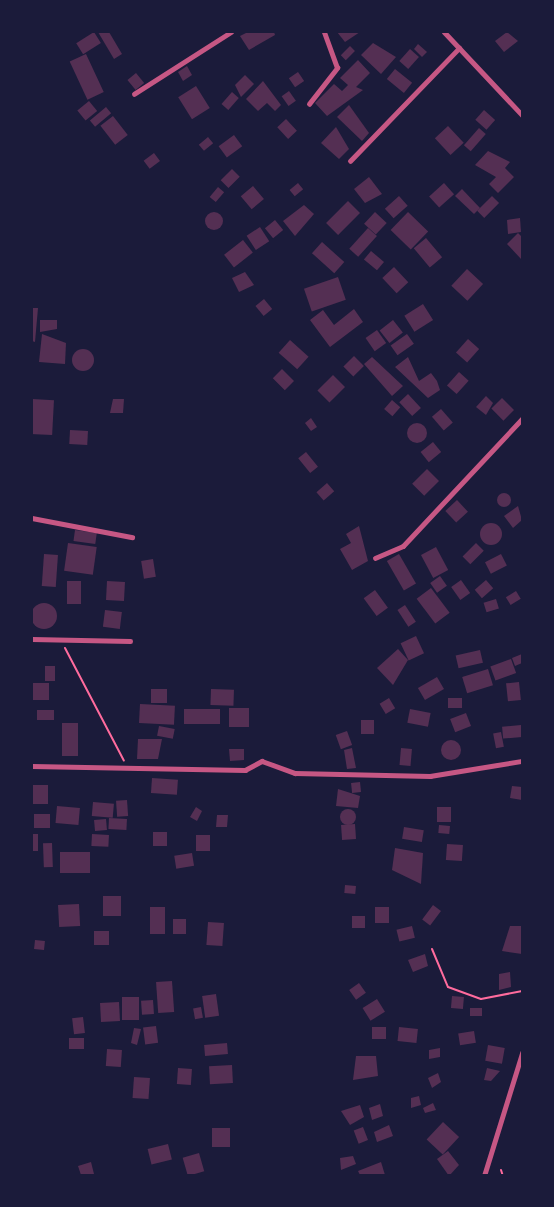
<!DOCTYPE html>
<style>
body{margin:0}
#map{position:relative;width:554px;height:1207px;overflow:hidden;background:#1b1b3a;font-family:"Playfair Display",serif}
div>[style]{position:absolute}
.building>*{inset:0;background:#542f53;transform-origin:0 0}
.round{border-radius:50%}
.path>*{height:2px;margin:-1px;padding:0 1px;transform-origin:1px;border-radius:1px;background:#ff6b9d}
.minor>*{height:4.5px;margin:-2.25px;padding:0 2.25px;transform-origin:2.25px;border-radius:2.25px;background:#c65784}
.tertiary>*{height:5px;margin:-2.5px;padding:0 2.5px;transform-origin:2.5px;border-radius:2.5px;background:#c65784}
span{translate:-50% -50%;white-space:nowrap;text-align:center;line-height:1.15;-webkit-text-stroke:7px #1b1b3a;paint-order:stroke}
.frame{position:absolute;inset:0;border:33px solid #1b1b3a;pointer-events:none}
</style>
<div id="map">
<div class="building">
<i style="left:94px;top:32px;width:13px;height:21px;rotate:58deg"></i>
<i style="clip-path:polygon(98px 32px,109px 32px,122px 54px,114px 59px)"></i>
<i style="clip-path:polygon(248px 32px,274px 32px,275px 35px,249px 50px,240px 36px)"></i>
<i style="clip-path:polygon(337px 32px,360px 32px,345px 42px)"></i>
<i style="clip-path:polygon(507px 32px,518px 41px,504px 52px,495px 41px)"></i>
<i style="clip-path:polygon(373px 43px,396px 57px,381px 74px,361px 55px)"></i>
<i style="clip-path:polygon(418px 44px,427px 52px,422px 57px,414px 49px)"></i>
<i style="left:350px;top:46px;width:7px;height:13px;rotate:45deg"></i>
<i style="left:410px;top:49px;width:12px;height:16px;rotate:42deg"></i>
<i style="left:86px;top:54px;width:42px;height:18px;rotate:65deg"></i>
<i style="clip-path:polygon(358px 60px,370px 73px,356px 87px,363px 90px,327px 116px,315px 103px,334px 84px,342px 91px,348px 85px,340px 78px)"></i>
<i style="clip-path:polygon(187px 66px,192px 75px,183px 81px,178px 72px)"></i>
<i style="left:395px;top:69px;width:22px;height:13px;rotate:39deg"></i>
<i style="left:298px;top:72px;width:11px;height:11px;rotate:56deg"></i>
<i style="left:136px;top:73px;width:13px;height:11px;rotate:51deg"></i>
<i style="clip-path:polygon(245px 75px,254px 84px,241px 97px,235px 85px)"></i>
<i style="clip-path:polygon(263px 81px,281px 105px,275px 111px,267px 103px,258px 111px,246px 99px)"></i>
<i style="left:196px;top:86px;width:26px;height:21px;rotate:58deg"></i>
<i style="left:289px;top:91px;width:12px;height:9px;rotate:55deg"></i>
<i style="left:232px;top:92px;width:9px;height:16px;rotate:41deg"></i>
<i style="left:89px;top:101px;width:13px;height:15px;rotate:51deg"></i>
<i style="clip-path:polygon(349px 105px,369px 133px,362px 141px,337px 117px)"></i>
<i style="left:106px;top:107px;width:8px;height:21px;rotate:50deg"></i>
<i style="left:484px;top:110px;width:15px;height:13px;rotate:42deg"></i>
<i style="left:113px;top:116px;width:24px;height:16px;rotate:52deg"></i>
<i style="left:286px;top:119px;width:16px;height:12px;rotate:47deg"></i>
<i style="left:448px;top:126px;width:23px;height:18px;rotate:47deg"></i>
<i style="clip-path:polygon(336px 127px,349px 149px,339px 159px,321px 143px)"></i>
<i style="left:479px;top:128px;width:9px;height:23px;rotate:41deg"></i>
<i style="left:234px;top:135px;width:14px;height:19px;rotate:54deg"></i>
<i style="left:208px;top:137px;width:8px;height:12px;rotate:50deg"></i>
<i style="clip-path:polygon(488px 151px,510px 162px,505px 168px,514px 177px,498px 193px,489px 184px,496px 177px,475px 165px)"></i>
<i style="left:154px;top:153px;width:10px;height:13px;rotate:53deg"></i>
<i style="left:232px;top:169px;width:11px;height:16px;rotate:45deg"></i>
<i style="clip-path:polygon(369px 177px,382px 194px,365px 203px,354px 189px)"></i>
<i style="left:298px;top:183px;width:8px;height:11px;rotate:50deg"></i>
<i style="left:444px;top:183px;width:15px;height:20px;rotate:48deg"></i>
<i style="left:253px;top:186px;width:17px;height:16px;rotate:50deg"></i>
<i style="left:218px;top:187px;width:8px;height:13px;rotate:40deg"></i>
<i style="clip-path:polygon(462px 189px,480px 208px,474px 214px,455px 196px)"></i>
<i style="left:399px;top:196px;width:13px;height:19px;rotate:48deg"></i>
<i style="left:492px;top:196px;width:10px;height:21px;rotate:45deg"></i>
<i style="left:348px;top:201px;width:17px;height:31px;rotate:45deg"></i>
<i style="clip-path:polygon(304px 205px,314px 214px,295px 236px,283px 221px)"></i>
<i style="left:375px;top:212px;width:16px;height:16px;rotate:43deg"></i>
<i style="left:408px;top:212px;width:28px;height:25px;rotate:44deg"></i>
<i class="round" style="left:205px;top:212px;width:18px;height:18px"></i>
<i style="clip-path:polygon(520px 218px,521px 232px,508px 234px,507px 220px)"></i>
<i style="left:275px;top:220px;width:13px;height:13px;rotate:51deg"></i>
<i style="left:260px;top:227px;width:17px;height:16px;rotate:57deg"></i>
<i style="left:368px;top:228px;width:12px;height:28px;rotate:42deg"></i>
<i style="clip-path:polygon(518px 233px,522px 237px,522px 260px,507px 244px)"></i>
<i style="left:426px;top:238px;width:25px;height:16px;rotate:50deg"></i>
<i style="left:243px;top:240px;width:16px;height:24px;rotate:52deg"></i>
<i style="left:322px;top:242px;width:30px;height:15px;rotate:42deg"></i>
<i style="left:371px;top:251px;width:17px;height:11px;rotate:40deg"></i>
<i style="left:394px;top:267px;width:21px;height:16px;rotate:47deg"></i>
<i style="left:467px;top:269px;width:22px;height:23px;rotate:43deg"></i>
<i style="clip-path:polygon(245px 272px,254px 285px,239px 292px,232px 278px)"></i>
<i style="left:338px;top:277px;width:24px;height:36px;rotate:71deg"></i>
<i style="left:264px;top:299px;width:13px;height:11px;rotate:51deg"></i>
<i style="left:423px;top:304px;width:19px;height:22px;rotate:58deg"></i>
<i style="clip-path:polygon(32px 308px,38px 308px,35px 342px,32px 341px)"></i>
<i style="clip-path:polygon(354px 309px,363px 322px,330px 347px,310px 320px,323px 310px,334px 325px)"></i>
<i style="clip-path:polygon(40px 320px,57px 320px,57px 329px,40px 332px)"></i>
<i style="left:393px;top:320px;width:16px;height:17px;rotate:52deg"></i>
<i style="left:377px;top:330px;width:16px;height:14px;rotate:55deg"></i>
<i style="clip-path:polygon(42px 334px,66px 343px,65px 364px,39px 362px)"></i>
<i style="left:407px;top:334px;width:12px;height:20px;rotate:55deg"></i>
<i style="left:468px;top:339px;width:15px;height:18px;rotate:42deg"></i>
<i style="left:290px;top:340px;width:25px;height:17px;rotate:42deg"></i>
<i class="round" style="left:72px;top:349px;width:22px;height:22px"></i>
<i style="left:354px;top:356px;width:14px;height:15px;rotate:45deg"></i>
<i style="clip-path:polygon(372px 357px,403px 386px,392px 396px,364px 364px)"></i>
<i style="clip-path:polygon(408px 357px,419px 381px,431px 373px,437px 381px,440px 390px,428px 398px,395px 367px)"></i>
<i style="left:282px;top:369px;width:17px;height:13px;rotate:45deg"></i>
<i style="left:459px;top:372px;width:13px;height:18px;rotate:42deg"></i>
<i style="left:333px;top:375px;width:17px;height:22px;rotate:45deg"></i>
<i style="left:408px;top:394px;width:19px;height:12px;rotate:47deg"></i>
<i style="clip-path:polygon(486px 396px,493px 403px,486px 415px,476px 407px)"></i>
<i style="left:502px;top:398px;width:17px;height:15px;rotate:45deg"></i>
<i style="left:32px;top:399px;width:22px;height:35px;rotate:3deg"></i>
<i style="clip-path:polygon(113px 399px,124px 399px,123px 413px,110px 413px)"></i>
<i style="left:392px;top:400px;width:11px;height:12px;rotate:41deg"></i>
<i style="left:441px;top:409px;width:18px;height:12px;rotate:49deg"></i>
<i style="clip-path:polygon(311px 418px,317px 427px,311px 431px,305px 423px)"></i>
<i class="round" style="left:407px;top:423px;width:20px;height:20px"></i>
<i style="left:70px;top:430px;width:18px;height:14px;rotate:3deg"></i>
<i style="left:433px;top:442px;width:13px;height:16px;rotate:51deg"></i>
<i style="left:306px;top:452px;width:19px;height:10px;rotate:51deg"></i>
<i style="left:427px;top:469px;width:17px;height:21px;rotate:45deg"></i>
<i style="left:327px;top:483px;width:11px;height:14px;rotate:49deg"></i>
<i class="round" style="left:497px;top:493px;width:14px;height:14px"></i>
<i style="left:457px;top:500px;width:16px;height:16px;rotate:47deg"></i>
<i style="clip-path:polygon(518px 506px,522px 520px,513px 528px,504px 516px)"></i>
<i class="round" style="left:480px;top:523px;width:22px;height:22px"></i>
<i style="clip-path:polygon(359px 526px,368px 561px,352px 570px,340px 549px,351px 543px,346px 534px)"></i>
<i style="left:75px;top:530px;width:22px;height:11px;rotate:8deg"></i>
<i style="left:68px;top:543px;width:29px;height:28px;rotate:8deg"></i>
<i style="left:476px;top:543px;width:11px;height:19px;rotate:45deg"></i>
<i style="left:436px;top:547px;width:26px;height:17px;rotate:62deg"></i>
<i style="left:44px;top:554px;width:14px;height:32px;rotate:4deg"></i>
<i style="left:399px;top:554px;width:34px;height:14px;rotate:60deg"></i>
<i style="left:501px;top:554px;width:13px;height:18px;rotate:63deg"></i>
<i style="left:153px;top:559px;width:18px;height:12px;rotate:81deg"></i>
<i style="left:440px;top:576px;width:12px;height:12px;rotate:55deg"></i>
<i style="left:461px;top:580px;width:16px;height:12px;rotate:55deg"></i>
<i style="left:486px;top:580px;width:11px;height:15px;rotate:49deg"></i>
<i style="left:67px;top:581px;width:14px;height:23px"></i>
<i style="left:107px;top:581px;width:18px;height:19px;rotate:3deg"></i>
<i style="left:431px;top:588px;width:31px;height:18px;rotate:53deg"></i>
<i style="left:375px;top:590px;width:22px;height:14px;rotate:54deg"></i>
<i style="left:516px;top:591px;width:9px;height:12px;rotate:58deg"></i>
<i style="left:496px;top:599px;width:10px;height:13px;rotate:73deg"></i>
<i class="round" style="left:31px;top:603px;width:26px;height:26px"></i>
<i style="left:405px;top:605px;width:20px;height:9px;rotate:57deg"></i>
<i style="left:105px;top:610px;width:17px;height:17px;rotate:7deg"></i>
<i style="left:416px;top:636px;width:19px;height:17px;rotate:65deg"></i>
<i style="clip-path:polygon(398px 649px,408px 660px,393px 685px,377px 668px)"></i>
<i style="left:480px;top:650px;width:13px;height:25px;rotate:77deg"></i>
<i style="clip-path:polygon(522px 654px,522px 663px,515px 666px,512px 658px)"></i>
<i style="left:511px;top:659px;width:15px;height:22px;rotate:70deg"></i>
<i style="left:45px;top:666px;width:10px;height:15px"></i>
<i style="left:488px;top:669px;width:17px;height:27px;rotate:73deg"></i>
<i style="left:437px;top:677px;width:14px;height:22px;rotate:60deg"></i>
<i style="left:519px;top:682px;width:18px;height:13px;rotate:84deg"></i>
<i style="left:32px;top:683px;width:17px;height:17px"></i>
<i style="left:167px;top:689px;width:14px;height:16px;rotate:90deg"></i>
<i style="left:211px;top:689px;width:23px;height:16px;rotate:2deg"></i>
<i style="left:389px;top:698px;width:12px;height:11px;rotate:59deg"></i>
<i style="left:448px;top:698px;width:14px;height:10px"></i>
<i style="left:140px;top:704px;width:35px;height:19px;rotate:3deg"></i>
<i style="left:229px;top:708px;width:20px;height:19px"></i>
<i style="left:220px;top:709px;width:15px;height:36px;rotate:90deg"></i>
<i style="left:410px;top:709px;width:21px;height:14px;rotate:11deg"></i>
<i style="left:37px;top:710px;width:17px;height:10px"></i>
<i style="left:466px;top:713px;width:14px;height:17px;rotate:69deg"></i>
<i style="left:361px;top:720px;width:13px;height:14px"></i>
<i style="left:62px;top:723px;width:16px;height:33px"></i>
<i style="left:521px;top:725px;width:12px;height:19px;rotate:85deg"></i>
<i style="left:159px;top:726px;width:16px;height:10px;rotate:11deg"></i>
<i style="left:347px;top:731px;width:15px;height:12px;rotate:70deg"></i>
<i style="left:501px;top:732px;width:15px;height:8px;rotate:79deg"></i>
<i style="clip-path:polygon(138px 739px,162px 739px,158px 759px,137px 759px)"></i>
<i class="round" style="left:441px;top:740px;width:20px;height:20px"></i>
<i style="clip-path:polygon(352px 748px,356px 768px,347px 769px,344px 750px)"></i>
<i style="left:401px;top:748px;width:11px;height:17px;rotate:5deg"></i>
<i style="clip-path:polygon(229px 749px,244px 749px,244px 760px,230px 761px)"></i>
<i style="left:152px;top:778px;width:26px;height:15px;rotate:4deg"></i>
<i style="left:360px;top:782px;width:10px;height:9px;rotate:84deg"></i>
<i style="left:32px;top:785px;width:16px;height:19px"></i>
<i style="clip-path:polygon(512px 786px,522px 787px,522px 800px,510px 798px)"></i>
<i style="clip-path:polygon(338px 789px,360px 796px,358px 808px,336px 806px)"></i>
<i style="left:127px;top:800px;width:16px;height:11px;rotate:86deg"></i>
<i style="left:93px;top:802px;width:21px;height:14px;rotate:5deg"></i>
<i style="left:57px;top:806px;width:23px;height:17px;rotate:5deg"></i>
<i style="clip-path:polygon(196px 807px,202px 811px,197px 821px,190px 817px)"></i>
<i style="left:437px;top:807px;width:14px;height:15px"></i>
<i class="round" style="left:340px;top:809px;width:16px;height:16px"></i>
<i style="left:34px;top:814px;width:16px;height:14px"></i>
<i style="clip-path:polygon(217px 815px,228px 815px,227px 827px,216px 827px)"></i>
<i style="left:109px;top:818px;width:18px;height:11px;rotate:3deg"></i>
<i style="left:106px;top:819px;width:11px;height:12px;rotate:85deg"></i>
<i style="left:355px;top:824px;width:15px;height:14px;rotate:86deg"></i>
<i style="left:439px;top:825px;width:11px;height:8px;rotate:5deg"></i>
<i style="left:404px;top:827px;width:20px;height:12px;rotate:9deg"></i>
<i style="left:167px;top:832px;width:14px;height:14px;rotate:90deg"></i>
<i style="left:32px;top:834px;width:6px;height:17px"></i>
<i style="left:92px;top:834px;width:17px;height:12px;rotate:3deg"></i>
<i style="left:196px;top:835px;width:14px;height:16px"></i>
<i style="left:52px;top:843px;width:24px;height:9px;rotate:88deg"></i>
<i style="left:447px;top:844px;width:16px;height:16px;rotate:4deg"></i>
<i style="clip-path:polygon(395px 848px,423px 853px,421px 884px,392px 870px)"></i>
<i style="left:60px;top:852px;width:30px;height:21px"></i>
<i style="left:192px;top:853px;width:13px;height:18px;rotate:81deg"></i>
<i style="left:345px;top:885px;width:11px;height:8px;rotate:5deg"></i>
<i style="left:103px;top:896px;width:18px;height:20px"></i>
<i style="left:79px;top:904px;width:22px;height:21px;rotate:87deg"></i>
<i style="left:433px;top:905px;width:10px;height:18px;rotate:37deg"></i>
<i style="left:150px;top:907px;width:15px;height:27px"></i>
<i style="left:375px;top:907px;width:14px;height:16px"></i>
<i style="left:352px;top:916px;width:13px;height:12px"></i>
<i style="left:186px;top:919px;width:15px;height:13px;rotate:90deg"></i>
<i style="left:208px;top:922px;width:16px;height:23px;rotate:4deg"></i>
<i style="left:412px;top:926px;width:12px;height:16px;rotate:76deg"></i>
<i style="clip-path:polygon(510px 926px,522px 926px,522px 954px,502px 951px)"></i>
<i style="left:94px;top:931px;width:15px;height:14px"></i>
<i style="left:35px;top:940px;width:10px;height:9px;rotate:6deg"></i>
<i style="clip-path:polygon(425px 954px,428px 966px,413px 972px,408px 960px)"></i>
<i style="clip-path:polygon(510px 972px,511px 987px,499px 990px,499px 974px)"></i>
<i style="left:172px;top:981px;width:31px;height:16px;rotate:86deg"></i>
<i style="left:359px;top:983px;width:12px;height:12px;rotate:55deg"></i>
<i style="left:216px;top:994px;width:22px;height:14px;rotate:82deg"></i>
<i style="left:452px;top:996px;width:12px;height:12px;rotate:5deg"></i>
<i style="left:122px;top:997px;width:17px;height:23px"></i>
<i style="left:377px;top:999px;width:15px;height:17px;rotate:58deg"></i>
<i style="left:153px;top:1000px;width:14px;height:12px;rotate:86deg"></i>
<i style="left:119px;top:1002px;width:19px;height:19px;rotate:87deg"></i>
<i style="left:201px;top:1007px;width:11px;height:8px;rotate:80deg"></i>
<i style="left:482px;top:1008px;width:8px;height:12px;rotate:90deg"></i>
<i style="left:83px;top:1017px;width:16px;height:11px;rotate:83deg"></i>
<i style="left:156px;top:1026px;width:17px;height:13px;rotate:83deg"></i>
<i style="left:372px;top:1027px;width:14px;height:12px"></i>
<i style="left:399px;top:1027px;width:19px;height:14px;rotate:6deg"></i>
<i style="clip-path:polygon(134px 1028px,141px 1029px,137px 1045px,131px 1043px)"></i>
<i style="left:474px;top:1031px;width:12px;height:16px;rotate:81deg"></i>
<i style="left:69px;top:1038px;width:15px;height:11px"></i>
<i style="left:227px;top:1043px;width:11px;height:23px;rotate:85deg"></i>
<i style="left:488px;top:1045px;width:17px;height:16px;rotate:10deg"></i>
<i style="clip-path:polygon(440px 1048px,440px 1057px,429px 1059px,429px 1050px)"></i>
<i style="left:107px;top:1049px;width:15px;height:17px;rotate:4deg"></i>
<i style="clip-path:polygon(356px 1056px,376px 1056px,378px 1076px,353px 1080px)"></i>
<i style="left:232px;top:1065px;width:18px;height:23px;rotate:87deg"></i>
<i style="left:178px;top:1068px;width:14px;height:16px;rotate:4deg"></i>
<i style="clip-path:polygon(487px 1068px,500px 1071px,491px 1081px,484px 1080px)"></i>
<i style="clip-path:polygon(438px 1073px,441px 1082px,432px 1088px,428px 1078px)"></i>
<i style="left:134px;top:1077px;width:16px;height:21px;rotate:4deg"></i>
<i style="clip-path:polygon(419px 1096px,421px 1105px,411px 1108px,411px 1098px)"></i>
<i style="clip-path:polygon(433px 1103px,436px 1110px,425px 1113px,423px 1108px)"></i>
<i style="clip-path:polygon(380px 1104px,383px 1116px,372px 1120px,369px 1108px)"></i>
<i style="clip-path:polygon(360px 1105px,364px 1117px,350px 1125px,341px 1111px)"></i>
<i style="left:443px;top:1122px;width:22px;height:24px;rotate:43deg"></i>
<i style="clip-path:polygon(389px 1125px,393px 1136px,377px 1142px,374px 1132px)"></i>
<i style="left:363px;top:1127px;width:14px;height:10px;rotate:69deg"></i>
<i style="left:212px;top:1128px;width:18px;height:19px"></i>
<i style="left:168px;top:1144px;width:16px;height:21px;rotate:76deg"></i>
<i style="clip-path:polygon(448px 1151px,459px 1165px,449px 1176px,437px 1159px)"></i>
<i style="left:199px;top:1153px;width:19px;height:17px;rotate:74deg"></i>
<i style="clip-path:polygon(353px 1156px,356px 1164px,341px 1170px,340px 1158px)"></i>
<i style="clip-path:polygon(91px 1162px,94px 1174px,81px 1175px,78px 1166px)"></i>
<i style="clip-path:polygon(381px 1162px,385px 1175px,360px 1175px,358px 1171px)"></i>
</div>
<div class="path">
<i style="left:65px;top:648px;width:127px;rotate:62.4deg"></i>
<i style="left:432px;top:949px;width:41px;rotate:67.2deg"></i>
<i style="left:448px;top:987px;width:35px;rotate:20deg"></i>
<i style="left:481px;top:999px;width:42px;rotate:-11deg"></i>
<i style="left:501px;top:1170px;width:6px;rotate:72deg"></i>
</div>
<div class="minor">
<i style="left:134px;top:94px;width:115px;rotate:-32.6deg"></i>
<i style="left:309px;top:104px;width:46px;rotate:-52.1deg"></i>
<i style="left:337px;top:68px;width:38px;rotate:-110deg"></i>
<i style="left:350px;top:161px;width:157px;rotate:-46deg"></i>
<i style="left:32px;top:518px;width:102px;rotate:10.8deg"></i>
<i style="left:375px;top:558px;width:30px;rotate:-23deg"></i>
<i style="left:403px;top:546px;width:174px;rotate:-46.9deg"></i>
<i style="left:32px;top:639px;width:98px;rotate:1.2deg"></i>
<i style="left:32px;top:766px;width:213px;rotate:1.1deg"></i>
<i style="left:245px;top:770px;width:19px;rotate:-28deg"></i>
<i style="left:262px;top:761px;width:35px;rotate:20deg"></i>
<i style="left:295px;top:773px;width:135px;rotate:1.3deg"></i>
<i style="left:430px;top:776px;width:93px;rotate:-9.3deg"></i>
<i style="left:484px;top:1176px;width:129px;rotate:-72.8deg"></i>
</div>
<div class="tertiary">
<i style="left:444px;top:32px;width:114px;rotate:46.8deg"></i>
</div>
<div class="frame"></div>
</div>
